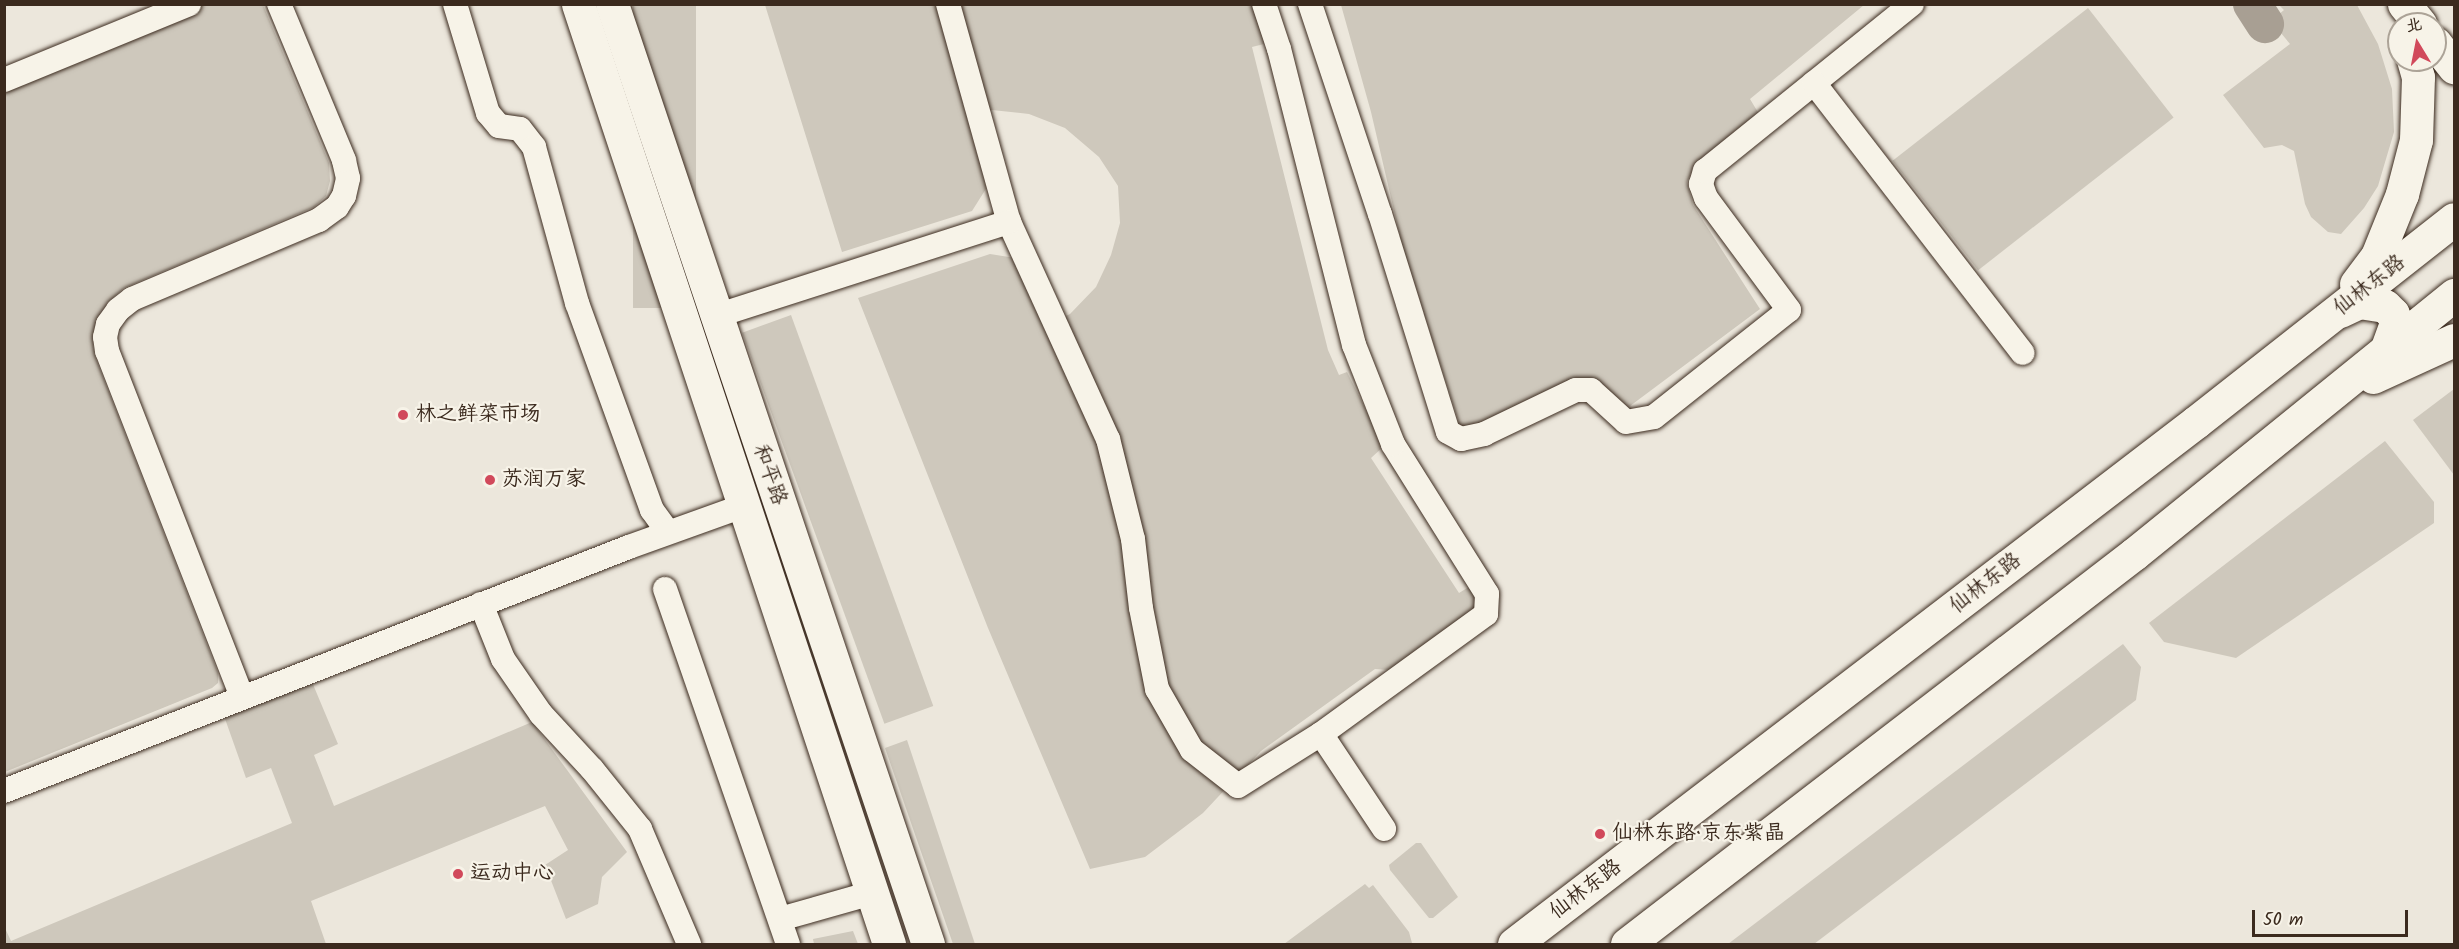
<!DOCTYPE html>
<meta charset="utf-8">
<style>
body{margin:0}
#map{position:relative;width:2459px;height:949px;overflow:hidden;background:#ece7dc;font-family:Kalam,"LXGW WenKai TC",sans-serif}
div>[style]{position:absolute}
.green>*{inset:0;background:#cec8bc;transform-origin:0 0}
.river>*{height:38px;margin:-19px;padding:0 19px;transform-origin:19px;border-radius:19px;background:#a89f93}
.roads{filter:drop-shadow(0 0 2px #3b2a1e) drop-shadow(0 0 2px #3b2a1e)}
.street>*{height:24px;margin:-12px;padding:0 12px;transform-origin:12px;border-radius:12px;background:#f7f3e8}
.secondary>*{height:33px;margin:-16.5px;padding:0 16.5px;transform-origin:16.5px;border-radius:16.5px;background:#f7f3e8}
.primary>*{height:33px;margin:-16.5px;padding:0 16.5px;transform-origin:16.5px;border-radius:16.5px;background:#f7f3e8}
.dots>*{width:16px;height:16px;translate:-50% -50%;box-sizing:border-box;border:3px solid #f7f3e8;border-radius:50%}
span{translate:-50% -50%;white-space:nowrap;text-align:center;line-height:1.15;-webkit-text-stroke:4.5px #f7f3e8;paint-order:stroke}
.street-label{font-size:21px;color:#3b2a1e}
.poi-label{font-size:21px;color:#3b2a1e}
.left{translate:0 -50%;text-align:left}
.frame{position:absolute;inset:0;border:6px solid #3b2a1e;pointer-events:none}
.north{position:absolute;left:2387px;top:12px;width:60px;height:60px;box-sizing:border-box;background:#f7f3e8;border:2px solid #aca397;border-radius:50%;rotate:350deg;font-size:16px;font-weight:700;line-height:24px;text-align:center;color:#3b2a1e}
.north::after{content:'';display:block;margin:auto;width:21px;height:27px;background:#d1495b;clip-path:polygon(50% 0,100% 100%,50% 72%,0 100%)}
.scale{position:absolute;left:2252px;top:910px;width:156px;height:27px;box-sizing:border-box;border:3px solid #3b2a1e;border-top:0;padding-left:8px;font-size:18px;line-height:21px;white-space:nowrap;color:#3b2a1e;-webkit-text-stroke:4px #f7f3e8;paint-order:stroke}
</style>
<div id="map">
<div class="green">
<i style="clip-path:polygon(203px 5px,263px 5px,329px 163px,330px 181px,326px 196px,314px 207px,124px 288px,107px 303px,96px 326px,93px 346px,96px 359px,218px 673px,218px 683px,212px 688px,5px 772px,5px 87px)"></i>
<i style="left:633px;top:5px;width:63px;height:303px"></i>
<i style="clip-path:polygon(765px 5px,1256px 5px,1268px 43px,1252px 47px,1328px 350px,1339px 375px,1347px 372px,1384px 446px,1371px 458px,1459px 593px,1472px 585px,1478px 598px,1474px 611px,1390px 670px,1375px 669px,1261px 751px,1203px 813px,1145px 857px,1090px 869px,988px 628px,858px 298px,990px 254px,1015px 258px,1047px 325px,1070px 314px,1096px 287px,1111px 255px,1120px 223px,1118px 186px,1099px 157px,1065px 128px,1029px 114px,992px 110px,971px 115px,989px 184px,972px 211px,842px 252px)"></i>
<i style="clip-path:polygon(1341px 5px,1864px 5px,1750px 99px,1759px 114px,1695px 165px,1687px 182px,1693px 205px,1760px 309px,1626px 409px,1599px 383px,1471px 429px,1460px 426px,1402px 245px,1371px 112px)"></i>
<i style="clip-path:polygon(2279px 5px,2357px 5px,2378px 44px,2392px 89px,2394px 132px,2378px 186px,2364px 208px,2341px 234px,2328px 232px,2311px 217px,2305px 204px,2294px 151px,2282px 145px,2264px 148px,2223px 95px,2290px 44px,2271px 21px,2284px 10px)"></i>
<i style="left:2088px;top:8px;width:139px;height:248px;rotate:52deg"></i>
<i style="left:791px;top:315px;width:416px;height:52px;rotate:70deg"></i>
<i style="clip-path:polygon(2454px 389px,2454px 475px,2413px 420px)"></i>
<i style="clip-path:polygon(2385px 441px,2434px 502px,2434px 523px,2236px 658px,2164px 642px,2149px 623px)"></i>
<i style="clip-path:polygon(2123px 644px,2141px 667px,2136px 700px,1814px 944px,1728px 944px)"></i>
<i style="clip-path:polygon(312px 682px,338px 744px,314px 755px,334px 806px,532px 722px,627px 852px,602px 877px,598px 904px,566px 919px,545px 865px,568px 850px,545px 806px,311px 901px,326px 944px,5px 944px,4px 926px,11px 941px,292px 823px,271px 768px,246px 778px,224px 716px)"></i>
<i style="clip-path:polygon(907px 740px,975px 944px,953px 944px,885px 748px)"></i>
<i style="clip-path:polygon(1416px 843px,1421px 843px,1458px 897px,1433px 918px,1429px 918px,1390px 870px,1389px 865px)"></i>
<i style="clip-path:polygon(1365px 884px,1369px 888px,1373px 885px,1409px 932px,1412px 943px,1410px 944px,1284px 944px)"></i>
<i style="clip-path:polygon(853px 931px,858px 944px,814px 944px,813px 939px)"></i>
</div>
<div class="river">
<i style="left:2252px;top:4px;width:24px;rotate:57deg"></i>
</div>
<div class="roads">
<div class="street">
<i style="left:455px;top:4px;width:114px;rotate:73.2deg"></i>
<i style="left:488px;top:113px;width:17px;rotate:50deg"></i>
<i style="left:499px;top:126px;width:21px;rotate:8deg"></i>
<i style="left:520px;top:129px;width:23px;rotate:52deg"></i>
<i style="left:534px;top:147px;width:162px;rotate:74.6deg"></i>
<i style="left:577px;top:303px;width:220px;rotate:70.1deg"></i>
<i style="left:652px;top:510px;width:27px;rotate:54deg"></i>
<i style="left:948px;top:4px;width:226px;rotate:74.4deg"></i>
<i style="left:1009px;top:222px;width:239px;rotate:65.5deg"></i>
<i style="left:1108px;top:439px;width:103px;rotate:76deg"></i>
<i style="left:1133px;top:539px;width:69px;rotate:83.4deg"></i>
<i style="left:1141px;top:608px;width:83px;rotate:78.8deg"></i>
<i style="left:1157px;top:689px;width:70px;rotate:60.2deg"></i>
<i style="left:1192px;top:750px;width:58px;rotate:38deg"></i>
<i style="left:1238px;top:786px;width:98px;rotate:-32.1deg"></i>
<i style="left:1321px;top:734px;width:204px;rotate:-36deg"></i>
<i style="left:1486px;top:614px;width:20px;rotate:-87deg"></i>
<i style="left:1487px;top:594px;width:177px;rotate:-122.1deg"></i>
<i style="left:1393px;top:444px;width:106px;rotate:-111.5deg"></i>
<i style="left:1354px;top:345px;width:305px;rotate:-104.2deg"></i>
<i style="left:1279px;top:49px;width:47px;rotate:-108.4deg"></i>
<i style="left:1310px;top:4px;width:221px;rotate:71.6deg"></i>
<i style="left:1380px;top:214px;width:228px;rotate:72.7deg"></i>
<i style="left:1448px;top:432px;width:15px;rotate:28deg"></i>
<i style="left:1461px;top:439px;width:24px;rotate:-12deg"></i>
<i style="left:1484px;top:434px;width:102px;rotate:-25.6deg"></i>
<i style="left:1576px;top:390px;width:15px"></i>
<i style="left:1591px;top:390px;width:47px;rotate:42.4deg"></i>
<i style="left:1626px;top:422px;width:28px;rotate:-10deg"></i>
<i style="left:1654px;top:417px;width:172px;rotate:-38.4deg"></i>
<i style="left:1789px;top:310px;width:139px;rotate:-126.5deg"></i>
<i style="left:1706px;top:198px;width:15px;rotate:-110deg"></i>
<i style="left:1701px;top:184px;width:14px;rotate:-73deg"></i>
<i style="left:1705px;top:171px;width:266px;rotate:-38.9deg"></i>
<i style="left:4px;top:80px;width:200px;rotate:-22.3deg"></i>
<i style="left:1814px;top:83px;width:341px;rotate:52.3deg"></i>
<i style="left:716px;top:316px;width:308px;rotate:-17.8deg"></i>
<i style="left:665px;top:589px;width:376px;rotate:70.9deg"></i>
<i style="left:481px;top:604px;width:59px;rotate:68.2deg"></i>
<i style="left:503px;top:659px;width:67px;rotate:55.4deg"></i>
<i style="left:541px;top:714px;width:75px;rotate:47.2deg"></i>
<i style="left:592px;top:769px;width:77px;rotate:51.3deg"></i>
<i style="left:640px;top:829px;width:125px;rotate:66.9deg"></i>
<i style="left:242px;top:697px;width:371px;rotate:-111.3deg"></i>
<i style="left:107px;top:351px;width:14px;rotate:-98deg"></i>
<i style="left:105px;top:337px;width:13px;rotate:-77deg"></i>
<i style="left:108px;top:324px;width:17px;rotate:-54deg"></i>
<i style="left:118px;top:310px;width:18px;rotate:-38deg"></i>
<i style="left:132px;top:299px;width:203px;rotate:-22.9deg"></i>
<i style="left:319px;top:220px;width:22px;rotate:-36deg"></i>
<i style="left:337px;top:207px;width:13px;rotate:-58deg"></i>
<i style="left:344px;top:196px;width:18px;rotate:-77deg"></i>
<i style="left:348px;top:178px;width:18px;rotate:-103deg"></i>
<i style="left:344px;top:160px;width:169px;rotate:-112.6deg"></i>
<i style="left:1321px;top:734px;width:114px;rotate:56.4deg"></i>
<i style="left:4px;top:791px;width:671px;rotate:-21.33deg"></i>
<i style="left:629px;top:547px;width:121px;rotate:-19.8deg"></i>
<i style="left:780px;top:919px;width:96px;rotate:-15.8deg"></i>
</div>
<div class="secondary">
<i style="left:578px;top:4px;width:990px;rotate:71.69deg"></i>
<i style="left:612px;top:4px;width:992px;rotate:71.42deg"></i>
</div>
<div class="primary">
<i style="left:2404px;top:4px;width:26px;rotate:51deg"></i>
<i style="left:2435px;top:43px;width:31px;rotate:52deg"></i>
<i style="left:2356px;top:284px;width:35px;rotate:-53deg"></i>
<i style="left:2377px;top:256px;width:67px;rotate:-68deg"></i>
<i style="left:2402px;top:194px;width:56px;rotate:-75.5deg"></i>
<i style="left:2416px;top:140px;width:63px;rotate:-88.2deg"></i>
<i style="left:2418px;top:77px;width:18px;rotate:-106deg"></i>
<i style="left:2340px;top:311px;width:21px;rotate:-25deg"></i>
<i style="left:2359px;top:302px;width:26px;rotate:9deg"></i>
<i style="left:2385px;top:306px;width:11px;rotate:45deg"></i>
<i style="left:2393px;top:314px;width:9px;rotate:72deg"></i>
<i style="left:2396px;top:323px;width:30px;rotate:110deg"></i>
<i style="left:2373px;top:377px;width:89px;rotate:-24.6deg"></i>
<i style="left:1514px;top:944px;width:859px;rotate:-37.43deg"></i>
<i style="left:2196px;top:422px;width:328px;rotate:-38.2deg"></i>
<i style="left:1627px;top:944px;width:640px;rotate:-37.57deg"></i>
<i style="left:2134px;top:554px;width:412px;rotate:-39deg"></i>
</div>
</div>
<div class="dots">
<i style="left:403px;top:415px;background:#d1495b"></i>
<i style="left:490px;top:480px;background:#d1495b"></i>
<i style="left:1600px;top:834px;background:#d1495b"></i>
<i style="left:458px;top:874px;background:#d1495b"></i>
</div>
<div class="street-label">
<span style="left:2370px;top:286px;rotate:-38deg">仙林东路</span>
<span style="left:769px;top:475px;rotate:71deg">和平路</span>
<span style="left:1986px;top:584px;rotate:-38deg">仙林东路</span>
<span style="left:1586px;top:890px;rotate:-37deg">仙林东路</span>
</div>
<div class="poi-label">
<span class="left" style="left:415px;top:415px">林之鲜菜市场</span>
<span class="left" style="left:502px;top:480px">苏润万家</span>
<span class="left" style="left:1612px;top:834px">仙林东路·京东紫晶</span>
<span class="left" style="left:470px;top:874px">运动中心</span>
</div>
<div class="frame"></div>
<div class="north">北</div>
<div class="scale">50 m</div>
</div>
